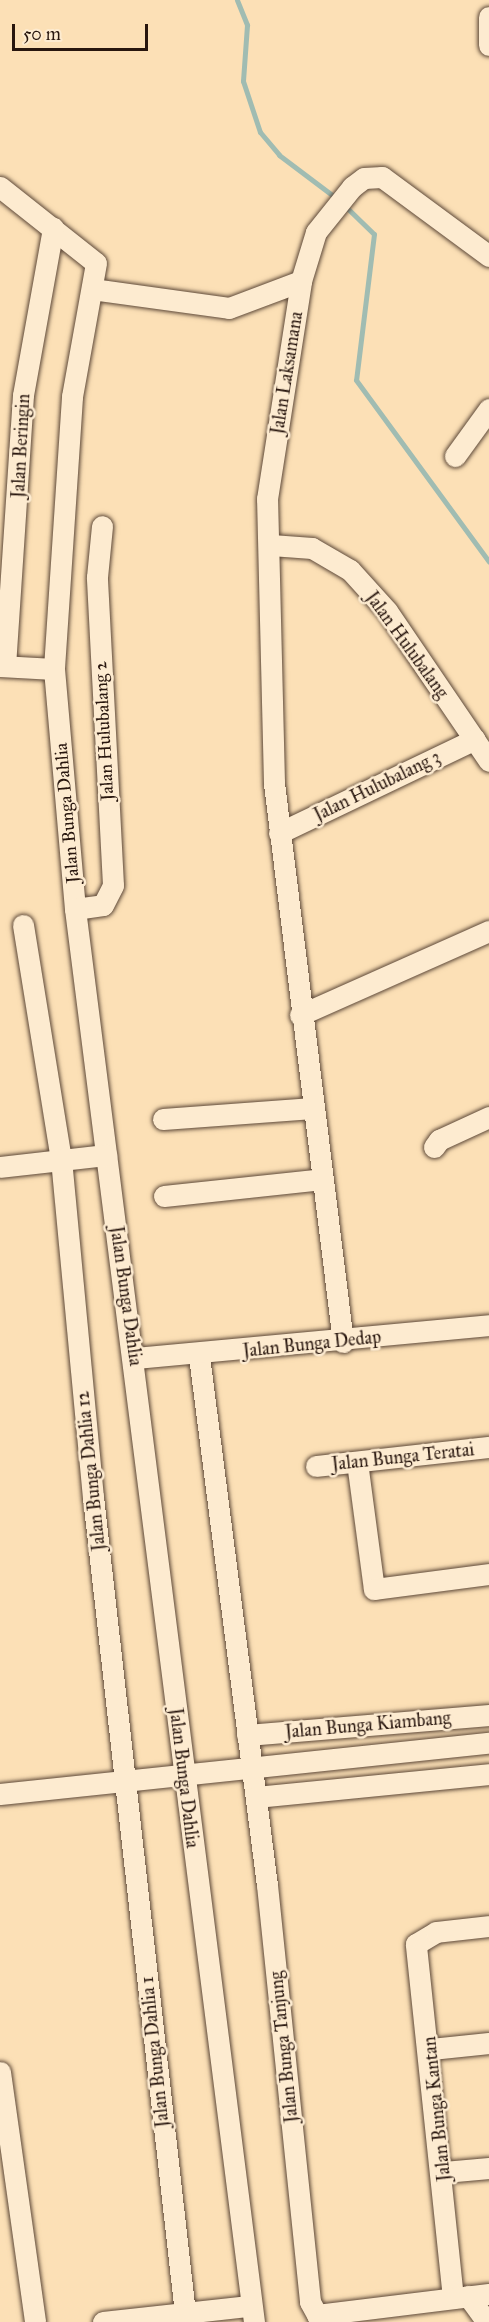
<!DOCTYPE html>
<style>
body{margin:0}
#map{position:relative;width:489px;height:2322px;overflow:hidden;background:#fce0b6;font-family:"IM FELL Great Primer",serif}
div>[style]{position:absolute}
.stream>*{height:5px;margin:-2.5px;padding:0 2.5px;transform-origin:2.5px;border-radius:2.5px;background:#a0bcb2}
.roads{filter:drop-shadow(0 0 2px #5d4838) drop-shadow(0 0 2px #5d4838)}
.minor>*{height:21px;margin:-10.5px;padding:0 10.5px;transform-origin:10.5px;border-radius:10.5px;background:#fdebd0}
span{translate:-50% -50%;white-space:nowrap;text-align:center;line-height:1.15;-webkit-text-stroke:5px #fdebd0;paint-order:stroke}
.street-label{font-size:18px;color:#28160e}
.scale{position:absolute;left:12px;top:24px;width:136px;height:27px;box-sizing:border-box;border:3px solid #28160e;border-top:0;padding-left:8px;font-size:18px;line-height:21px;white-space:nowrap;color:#28160e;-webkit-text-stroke:4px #fdebd0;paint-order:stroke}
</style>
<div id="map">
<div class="stream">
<i style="left:237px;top:0;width:27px;rotate:68deg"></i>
<i style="left:247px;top:25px;width:56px;rotate:94.1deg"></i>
<i style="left:243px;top:81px;width:54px;rotate:71.6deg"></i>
<i style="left:260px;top:132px;width:30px;rotate:50deg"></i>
<i style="left:279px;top:155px;width:71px;rotate:37deg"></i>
<i style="left:343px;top:204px;width:43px;rotate:44.1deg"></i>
<i style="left:374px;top:234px;width:147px;rotate:97deg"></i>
<i style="left:356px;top:380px;width:225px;rotate:53.8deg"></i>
</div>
<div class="roads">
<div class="minor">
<i style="left:489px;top:17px;width:28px;rotate:90deg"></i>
<i style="left:0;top:187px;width:122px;rotate:38.4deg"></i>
<i style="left:96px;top:263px;width:136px;rotate:100.2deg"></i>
<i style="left:72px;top:397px;width:273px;rotate:93.8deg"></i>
<i style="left:54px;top:669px;width:241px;rotate:85deg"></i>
<i style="left:75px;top:909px;width:1424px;rotate:82.78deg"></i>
<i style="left:92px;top:289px;width:138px;rotate:7.9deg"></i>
<i style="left:229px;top:308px;width:77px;rotate:-20.6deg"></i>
<i style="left:455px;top:456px;width:58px;rotate:-54.1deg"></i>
<i style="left:271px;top:545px;width:41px;rotate:4.2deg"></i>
<i style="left:312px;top:548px;width:44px;rotate:30.1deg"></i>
<i style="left:350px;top:570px;width:55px;rotate:47.9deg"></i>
<i style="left:387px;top:611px;width:181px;rotate:55.8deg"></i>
<i style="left:0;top:666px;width:54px;rotate:3.2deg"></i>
<i style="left:5px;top:666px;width:272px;rotate:-86.2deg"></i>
<i style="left:23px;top:395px;width:170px;rotate:-79.8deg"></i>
<i style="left:279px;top:833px;width:217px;rotate:-25.6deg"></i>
<i style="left:75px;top:909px;width:28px;rotate:-8deg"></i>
<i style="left:103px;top:905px;width:22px;rotate:-63deg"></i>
<i style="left:113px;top:885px;width:308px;rotate:-93deg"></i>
<i style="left:97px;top:577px;width:51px;rotate:-84.4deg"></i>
<i style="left:23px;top:925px;width:237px;rotate:80.8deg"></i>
<i style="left:61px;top:1159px;width:340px;rotate:84.6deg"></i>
<i style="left:93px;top:1497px;width:830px;rotate:83.57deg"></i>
<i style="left:300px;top:1015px;width:207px;rotate:-24deg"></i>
<i style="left:163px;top:1119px;width:150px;rotate:-4.2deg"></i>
<i style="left:434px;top:1147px;width:9px;rotate:-54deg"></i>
<i style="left:439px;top:1140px;width:55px;rotate:-24.7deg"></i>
<i style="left:0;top:1167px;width:107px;rotate:-6.5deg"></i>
<i style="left:164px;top:1196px;width:159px;rotate:-6.1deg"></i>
<i style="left:343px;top:1342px;width:563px;rotate:-97.04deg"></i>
<i style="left:274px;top:783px;width:284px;rotate:-91.4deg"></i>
<i style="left:267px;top:499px;width:221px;rotate:-81.1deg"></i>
<i style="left:301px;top:281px;width:51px;rotate:-73deg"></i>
<i style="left:316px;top:232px;width:58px;rotate:-51.3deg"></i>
<i style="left:352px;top:187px;width:15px;rotate:-37deg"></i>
<i style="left:364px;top:178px;width:18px;rotate:-3deg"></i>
<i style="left:382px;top:177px;width:133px;rotate:36.4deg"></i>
<i style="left:199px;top:1356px;width:533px;rotate:82.68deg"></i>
<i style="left:267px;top:1885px;width:419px;rotate:84.1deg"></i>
<i style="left:310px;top:2302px;width:23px;rotate:61deg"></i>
<i style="left:135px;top:1358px;width:356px;rotate:-5.3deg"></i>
<i style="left:357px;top:1462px;width:128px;rotate:82.4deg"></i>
<i style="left:374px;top:1589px;width:116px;rotate:-7.4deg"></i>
<i style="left:316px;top:1466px;width:174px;rotate:-6.3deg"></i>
<i style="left:247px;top:1735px;width:243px;rotate:-4.7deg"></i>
<i style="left:0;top:1794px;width:492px;rotate:-6deg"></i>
<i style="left:256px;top:1797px;width:234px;rotate:-5.6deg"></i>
<i style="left:431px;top:2049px;width:58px;rotate:-5.9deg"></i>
<i style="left:0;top:2072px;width:252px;rotate:82deg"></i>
<i style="left:444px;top:2172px;width:45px;rotate:-5.1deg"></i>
<i style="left:468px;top:2296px;width:32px;rotate:54deg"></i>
<i style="left:453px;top:2298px;width:356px;rotate:-96deg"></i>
<i style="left:416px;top:1944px;width:23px;rotate:-31deg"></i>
<i style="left:436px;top:1932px;width:53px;rotate:-6.5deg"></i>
<i style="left:317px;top:2315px;width:173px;rotate:-7deg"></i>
<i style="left:103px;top:2322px;width:147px;rotate:-6.3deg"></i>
</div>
</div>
<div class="street-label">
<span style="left:287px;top:373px;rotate:-81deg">Jalan Laksamana</span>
<span style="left:21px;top:446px;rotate:-87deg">Jalan Beringin</span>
<span style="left:407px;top:645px;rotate:54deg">Jalan Hulubalang</span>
<span style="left:104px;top:731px;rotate:-93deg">Jalan Hulubalang 2</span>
<span style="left:377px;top:786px;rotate:-26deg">Jalan Hulubalang 3</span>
<span style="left:67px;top:813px;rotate:-95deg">Jalan Bunga Dahlia</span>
<span style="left:126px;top:1296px;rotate:82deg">Jalan Bunga Dahlia</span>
<span style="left:312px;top:1344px;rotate:-6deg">Jalan Bunga Dedap</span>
<span style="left:403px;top:1457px;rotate:-6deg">Jalan Bunga Teratai</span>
<span style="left:91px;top:1471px;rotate:-96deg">Jalan Bunga Dahlia 12</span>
<span style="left:368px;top:1725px;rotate:-5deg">Jalan Bunga Kiambang</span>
<span style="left:184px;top:1778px;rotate:83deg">Jalan Bunga Dahlia</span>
<span style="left:284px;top:2047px;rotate:-96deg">Jalan Bunga Tanjung</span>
<span style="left:155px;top:2052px;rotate:-96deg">Jalan Bunga Dahlia 1</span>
<span style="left:437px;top:2109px;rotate:-96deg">Jalan Bunga Kantan</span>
</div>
<div class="scale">50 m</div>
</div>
